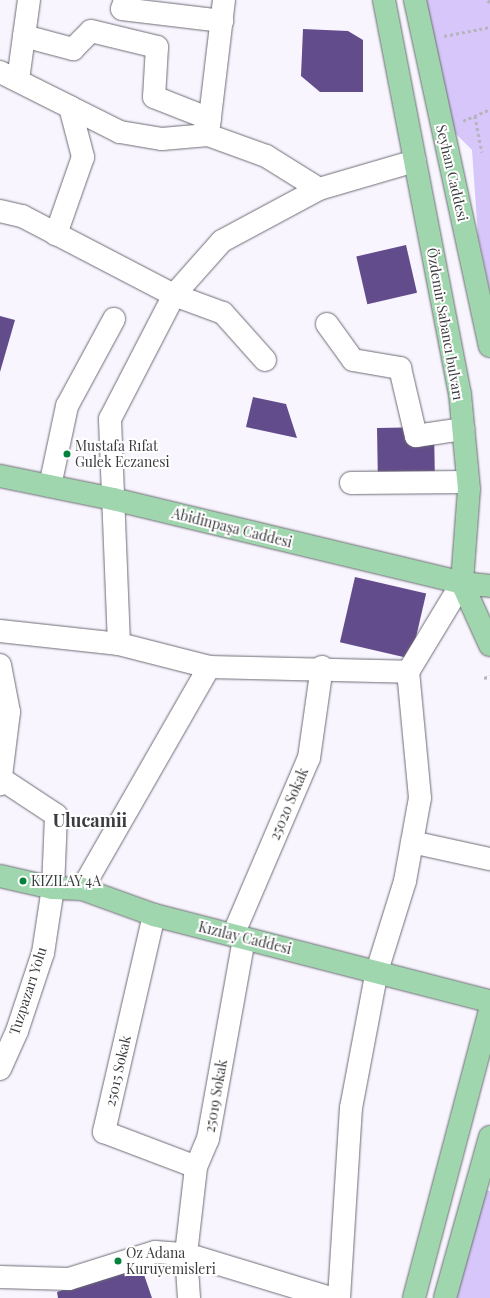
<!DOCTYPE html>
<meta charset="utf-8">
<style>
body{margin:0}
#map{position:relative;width:490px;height:1298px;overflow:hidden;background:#f8f5ff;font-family:"Playfair Display",serif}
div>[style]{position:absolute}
.green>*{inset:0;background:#d6c6f9}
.building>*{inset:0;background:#634c8b;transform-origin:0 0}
.path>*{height:2.5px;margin-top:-1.25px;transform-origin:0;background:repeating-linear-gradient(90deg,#b6b4bc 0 3px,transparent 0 6px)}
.roads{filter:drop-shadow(0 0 1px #6e6c74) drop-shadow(0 0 1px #6e6c74)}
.minor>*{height:22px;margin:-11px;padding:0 11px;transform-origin:11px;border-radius:11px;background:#fff}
.major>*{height:22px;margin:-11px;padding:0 11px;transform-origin:11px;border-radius:11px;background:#9fd6ad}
.dots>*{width:11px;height:11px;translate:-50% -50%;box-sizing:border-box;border:2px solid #fff;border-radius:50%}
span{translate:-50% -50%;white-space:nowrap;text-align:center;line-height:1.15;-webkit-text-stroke:4px #fff;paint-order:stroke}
.street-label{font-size:14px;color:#3c3b3f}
.poi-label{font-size:14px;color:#3c3b3f}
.left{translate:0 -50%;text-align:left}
.district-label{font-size:18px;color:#3c3b3f;font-weight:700}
</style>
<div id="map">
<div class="green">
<i style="clip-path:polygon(426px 0,490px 0,490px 291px,478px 236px,472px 150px,448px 126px)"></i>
<i style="clip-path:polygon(487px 1190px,490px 1191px,490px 1298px,451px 1298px)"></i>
</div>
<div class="building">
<i style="clip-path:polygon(303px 29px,348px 31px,363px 40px,363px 92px,320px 92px,301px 76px)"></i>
<i style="left:406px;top:245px;width:49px;height:51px;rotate:77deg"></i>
<i style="clip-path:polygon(0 316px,15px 320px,0 372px)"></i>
<i style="clip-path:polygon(253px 397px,286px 404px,297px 438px,246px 427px)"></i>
<i style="left:434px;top:427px;width:50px;height:57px;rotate:89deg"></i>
<i style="left:355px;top:577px;width:73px;height:67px;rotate:13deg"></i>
<i style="clip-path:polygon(140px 1263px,152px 1298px,58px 1298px,57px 1292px)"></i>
</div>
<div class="path">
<i style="left:488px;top:0;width:4px;rotate:56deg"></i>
<i style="left:444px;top:36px;width:47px;rotate:-11.1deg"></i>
<i style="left:475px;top:116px;width:37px;rotate:79deg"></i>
<i style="left:463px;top:121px;width:30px;rotate:-24deg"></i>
<i style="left:484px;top:678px;width:6px;rotate:-18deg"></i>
</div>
<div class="roads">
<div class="minor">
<i style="left:125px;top:0;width:9px;rotate:108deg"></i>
<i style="left:122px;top:9px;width:101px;rotate:6.8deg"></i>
<i style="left:224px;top:0;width:136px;rotate:96.8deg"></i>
<i style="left:208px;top:135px;width:62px;rotate:19.9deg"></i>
<i style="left:266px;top:156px;width:62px;rotate:31.9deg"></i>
<i style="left:24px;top:36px;width:51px;rotate:14.9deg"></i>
<i style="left:73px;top:49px;width:25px;rotate:-45deg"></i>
<i style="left:91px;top:31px;width:68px;rotate:13.6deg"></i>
<i style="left:157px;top:47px;width:50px;rotate:93.4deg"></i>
<i style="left:154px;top:97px;width:60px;rotate:21.4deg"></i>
<i style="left:0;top:72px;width:78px;rotate:26.6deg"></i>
<i style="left:70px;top:107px;width:52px;rotate:75.4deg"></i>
<i style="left:83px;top:157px;width:82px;rotate:109.3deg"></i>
<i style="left:18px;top:80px;width:81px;rotate:-82.2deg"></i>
<i style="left:70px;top:107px;width:56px;rotate:26.6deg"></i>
<i style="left:120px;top:132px;width:43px;rotate:9.5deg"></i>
<i style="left:162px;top:139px;width:46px;rotate:-5deg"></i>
<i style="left:0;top:211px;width:23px;rotate:13deg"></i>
<i style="left:22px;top:216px;width:171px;rotate:27.5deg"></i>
<i style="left:174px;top:295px;width:52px;rotate:20.2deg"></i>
<i style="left:223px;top:313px;width:63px;rotate:48.2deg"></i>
<i style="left:327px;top:324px;width:44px;rotate:54.2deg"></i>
<i style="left:353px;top:360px;width:48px;rotate:9.7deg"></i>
<i style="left:400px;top:368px;width:70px;rotate:76.8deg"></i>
<i style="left:416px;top:436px;width:48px;rotate:-8.5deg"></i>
<i style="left:351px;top:483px;width:117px;rotate:-0.5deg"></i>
<i style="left:50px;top:486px;width:82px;rotate:-78deg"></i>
<i style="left:67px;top:406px;width:99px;rotate:-61.6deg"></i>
<i style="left:0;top:631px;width:120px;rotate:6.2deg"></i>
<i style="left:119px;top:644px;width:93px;rotate:14.3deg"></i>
<i style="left:209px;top:667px;width:199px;rotate:1.4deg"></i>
<i style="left:119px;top:644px;width:225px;rotate:-92.3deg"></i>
<i style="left:110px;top:419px;width:140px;rotate:-62.7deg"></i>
<i style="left:174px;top:295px;width:72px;rotate:-48.4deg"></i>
<i style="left:222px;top:241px;width:110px;rotate:-28.2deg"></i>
<i style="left:319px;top:189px;width:100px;rotate:-16.3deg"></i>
<i style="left:0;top:665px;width:48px;rotate:79.2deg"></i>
<i style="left:9px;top:712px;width:73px;rotate:97.1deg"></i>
<i style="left:412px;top:842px;width:80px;rotate:12.3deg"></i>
<i style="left:82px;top:889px;width:256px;rotate:-60.2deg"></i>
<i style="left:154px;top:915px;width:223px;rotate:103deg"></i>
<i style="left:104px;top:1132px;width:98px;rotate:20.8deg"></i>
<i style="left:233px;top:935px;width:193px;rotate:-66.8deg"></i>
<i style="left:309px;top:758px;width:92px;rotate:-81.9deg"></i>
<i style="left:0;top:1069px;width:42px;rotate:-65.9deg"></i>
<i style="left:17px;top:1031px;width:82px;rotate:-71.6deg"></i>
<i style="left:43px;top:953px;width:66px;rotate:-81.3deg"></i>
<i style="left:53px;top:888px;width:73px;rotate:-87.6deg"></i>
<i style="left:56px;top:815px;width:64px;rotate:-146.6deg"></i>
<i style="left:0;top:1277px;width:69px;rotate:1.7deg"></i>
<i style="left:69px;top:1279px;width:90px;rotate:-17.4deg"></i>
<i style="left:155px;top:1252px;width:31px;rotate:4deg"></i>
<i style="left:186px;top:1254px;width:152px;rotate:16.9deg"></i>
<i style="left:189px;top:1298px;width:44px;rotate:-93.9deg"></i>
<i style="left:186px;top:1254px;width:88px;rotate:-83.4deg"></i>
<i style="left:196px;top:1167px;width:30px;rotate:-67deg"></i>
<i style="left:208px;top:1139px;width:204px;rotate:-79.8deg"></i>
<i style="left:339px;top:1298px;width:190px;rotate:-86.4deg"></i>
<i style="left:351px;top:1108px;width:139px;rotate:-79.3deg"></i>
<i style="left:377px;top:971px;width:94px;rotate:-72.7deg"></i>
<i style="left:405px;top:881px;width:84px;rotate:-79.8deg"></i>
<i style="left:420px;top:798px;width:127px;rotate:-95.4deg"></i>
<i style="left:408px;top:672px;width:104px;rotate:-58.8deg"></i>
</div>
<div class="major">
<i style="left:384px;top:0;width:401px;rotate:79.1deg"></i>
<i style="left:460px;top:394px;width:95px;rotate:84.6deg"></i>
<i style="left:469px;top:489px;width:94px;rotate:94.3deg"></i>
<i style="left:462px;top:583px;width:68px;rotate:65.7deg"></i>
<i style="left:415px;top:0;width:354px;rotate:77.8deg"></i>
<i style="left:0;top:476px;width:115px;rotate:11.5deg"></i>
<i style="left:113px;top:499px;width:359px;rotate:13.5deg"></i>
<i style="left:462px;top:583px;width:28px;rotate:6deg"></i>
<i style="left:0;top:876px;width:54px;rotate:12.8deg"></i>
<i style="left:53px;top:888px;width:29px;rotate:2deg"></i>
<i style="left:82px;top:889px;width:77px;rotate:19.9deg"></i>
<i style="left:154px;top:915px;width:347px;rotate:14.4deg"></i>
<i style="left:414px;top:1298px;width:298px;rotate:-75.2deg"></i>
<i style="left:445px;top:1298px;width:167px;rotate:-74.4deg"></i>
</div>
</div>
<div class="dots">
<i style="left:67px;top:454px;background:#03823c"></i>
<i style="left:23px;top:881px;background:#03823c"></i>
<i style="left:118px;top:1261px;background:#03823c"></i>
</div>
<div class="street-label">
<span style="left:452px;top:173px;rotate:77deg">Seyhan Caddesi</span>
<span style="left:445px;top:324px;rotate:80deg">Özdemir Sabancı bulvarı</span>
<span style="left:232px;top:528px;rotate:14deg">Abidinpaşa Caddesi</span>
<span style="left:289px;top:804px;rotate:-67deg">25020 Sokak</span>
<span style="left:245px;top:938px;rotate:14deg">Kızılay Caddesi</span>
<span style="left:28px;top:991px;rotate:-72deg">Tuzpazarı Yolu</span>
<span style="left:118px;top:1071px;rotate:-77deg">25015 Sokak</span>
<span style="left:216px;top:1096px;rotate:-80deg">25019 Sokak</span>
</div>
<div class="poi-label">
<span class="left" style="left:75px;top:454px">Mustafa Rıfat<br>Gulek Eczanesi</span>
<span class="left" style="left:31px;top:881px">KIZILAY 4A</span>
<span class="left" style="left:126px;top:1261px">Oz Adana<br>Kuruyemisleri</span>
</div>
<div class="district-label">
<span style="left:90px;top:820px">Ulucamii</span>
</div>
</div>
